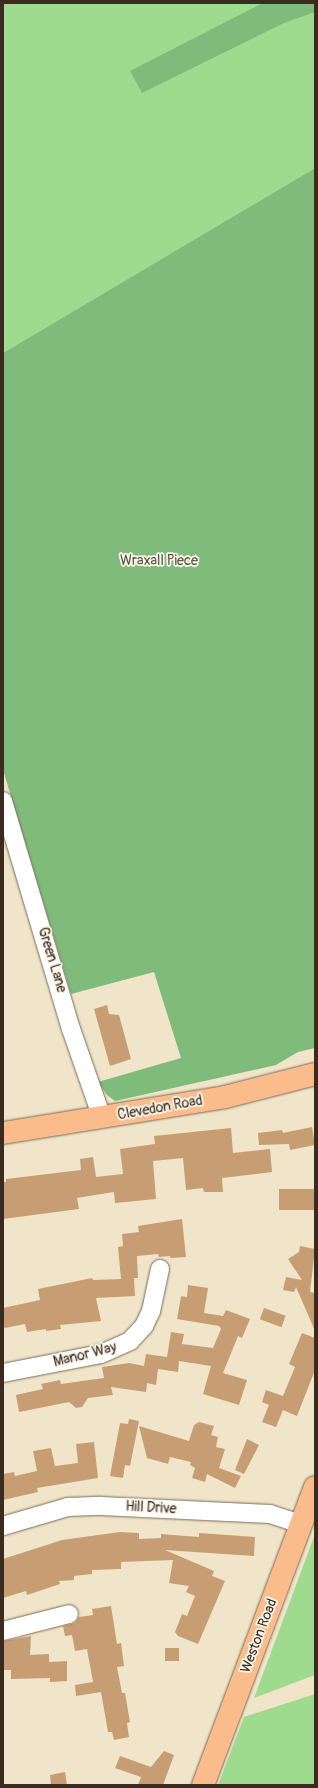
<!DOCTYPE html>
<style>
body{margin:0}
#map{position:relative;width:318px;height:1788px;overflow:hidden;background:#f0e5c8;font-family:Pangolin,sans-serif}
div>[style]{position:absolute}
.green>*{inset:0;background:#9fdb8f}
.forest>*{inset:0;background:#7fbb7a}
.building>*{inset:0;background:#c79e74;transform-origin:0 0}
.roads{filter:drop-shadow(0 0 1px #7a6b5a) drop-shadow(0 0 1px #7a6b5a)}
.minor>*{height:18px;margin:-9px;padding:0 9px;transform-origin:9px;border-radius:9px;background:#fff}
.major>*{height:22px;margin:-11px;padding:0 11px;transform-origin:11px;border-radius:11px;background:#f9bc8a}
span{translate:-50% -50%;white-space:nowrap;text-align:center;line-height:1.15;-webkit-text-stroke:3.5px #fbf7ec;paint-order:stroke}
.park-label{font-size:14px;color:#54563a}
.street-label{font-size:14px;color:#3b2a1e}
.frame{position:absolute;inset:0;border:4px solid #3b2a1e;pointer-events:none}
</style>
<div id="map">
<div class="green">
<i style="clip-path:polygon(3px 3px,315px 3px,315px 168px,3px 353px)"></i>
<i style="clip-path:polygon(315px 1534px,315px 1675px,254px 1698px)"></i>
<i style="clip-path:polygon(315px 1694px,315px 1785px,218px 1785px,244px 1717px)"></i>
</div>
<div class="forest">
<i style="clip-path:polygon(263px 3px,315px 3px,315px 12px,284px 23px,142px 93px,130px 71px)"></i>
<i style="clip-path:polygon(315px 168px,315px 1048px,298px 1052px,276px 1065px,115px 1101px,107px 1095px,98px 1082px,181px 1058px,154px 972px,71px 994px,3px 770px,3px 353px)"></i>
</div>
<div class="building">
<i style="clip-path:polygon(107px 1005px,109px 1014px,119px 1015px,131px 1059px,110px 1066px,94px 1009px)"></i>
<i style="clip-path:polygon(312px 1127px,315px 1145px,290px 1150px,289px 1144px,259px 1145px,258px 1133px,282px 1130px,283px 1133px)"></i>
<i style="clip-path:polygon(231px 1128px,233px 1153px,270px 1149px,272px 1172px,222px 1178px,223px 1192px,204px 1192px,203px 1188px,186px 1190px,183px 1158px,153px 1161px,156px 1199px,115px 1203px,114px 1192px,77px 1198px,79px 1209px,3px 1219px,3px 1182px,6px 1182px,6px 1179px,81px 1170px,80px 1159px,93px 1157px,96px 1177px,123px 1174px,120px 1149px,155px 1144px,154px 1136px)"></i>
<i style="left:315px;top:1189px;width:21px;height:36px;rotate:90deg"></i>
<i style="clip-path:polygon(182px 1219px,186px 1257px,170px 1258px,170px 1256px,159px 1257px,158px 1254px,137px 1256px,138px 1278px,134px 1278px,135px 1296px,96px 1298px,101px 1321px,60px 1325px,61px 1329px,46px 1331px,46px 1329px,27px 1332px,25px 1324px,5px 1328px,3px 1325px,3px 1308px,40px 1300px,38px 1289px,92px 1278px,93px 1280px,121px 1279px,118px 1247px,123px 1246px,122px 1234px,139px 1232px,138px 1226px)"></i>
<i style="clip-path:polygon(300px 1246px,315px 1249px,310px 1292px,315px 1293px,315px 1331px,296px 1287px,294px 1292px,283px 1290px,286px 1277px,302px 1280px,288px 1259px,299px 1252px)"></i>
<i style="clip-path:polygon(188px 1285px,208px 1288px,204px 1313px,223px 1316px,226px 1310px,250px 1319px,242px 1338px,238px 1336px,223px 1373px,247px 1380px,239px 1405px,203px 1394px,211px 1366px,179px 1361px,178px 1372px,158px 1369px,156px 1385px,147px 1383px,146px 1392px,111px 1387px,113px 1395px,88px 1398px,82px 1407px,76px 1408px,69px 1402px,19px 1412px,16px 1395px,43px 1389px,41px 1384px,60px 1380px,61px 1384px,104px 1378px,102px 1367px,129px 1363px,144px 1366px,146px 1354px,167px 1357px,171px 1332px,184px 1334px,182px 1344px,213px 1348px,221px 1329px,219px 1326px,177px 1319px,181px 1296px,187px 1297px)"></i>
<i style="left:264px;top:1308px;width:23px;height:12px;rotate:20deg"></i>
<i style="clip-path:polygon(302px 1333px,315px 1338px,315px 1370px,297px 1416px,283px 1410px,276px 1427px,262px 1422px,269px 1405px,262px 1402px,266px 1390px,283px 1396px,295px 1367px,289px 1364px)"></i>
<i style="clip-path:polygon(129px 1419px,139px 1421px,130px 1466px,125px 1465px,123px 1478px,110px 1476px,120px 1423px,128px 1424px)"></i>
<i style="clip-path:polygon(199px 1422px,214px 1426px,211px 1435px,218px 1437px,216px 1447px,225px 1449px,219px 1468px,241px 1476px,235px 1488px,207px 1474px,205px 1482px,192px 1478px,195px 1468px,190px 1465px,191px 1462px,170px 1457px,168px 1464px,147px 1458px,139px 1426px,189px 1441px,194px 1425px)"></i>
<i style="clip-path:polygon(247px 1439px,259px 1445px,244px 1474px,235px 1470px)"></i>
<i style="clip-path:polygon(94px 1442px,98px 1478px,37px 1488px,38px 1492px,3px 1500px,3px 1474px,14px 1472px,15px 1476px,37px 1471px,33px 1451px,51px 1448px,55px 1466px,78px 1463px,76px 1444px)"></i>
<i style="clip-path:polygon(120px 1532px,139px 1533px,139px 1539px,161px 1538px,161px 1534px,199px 1537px,199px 1533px,255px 1537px,254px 1556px,165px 1550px,214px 1571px,212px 1576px,225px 1581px,198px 1644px,178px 1636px,175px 1632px,182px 1614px,187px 1616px,195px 1596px,186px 1592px,189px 1586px,169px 1583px,173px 1560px,121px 1562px,121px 1569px,92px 1570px,92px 1574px,74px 1576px,74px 1580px,59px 1581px,60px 1584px,27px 1595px,26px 1591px,3px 1598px,3px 1559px,62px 1540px)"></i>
<i style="clip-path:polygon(111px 1606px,117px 1644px,121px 1643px,124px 1666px,117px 1667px,122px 1693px,125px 1693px,130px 1722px,127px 1723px,129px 1737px,114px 1740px,112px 1732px,108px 1732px,101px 1692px,76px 1696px,75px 1685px,93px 1682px,87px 1649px,75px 1651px,72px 1635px,65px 1636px,63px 1626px,75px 1623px,79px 1617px,93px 1615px,92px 1609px)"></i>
<i style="clip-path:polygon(31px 1636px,30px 1655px,49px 1654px,49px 1662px,67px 1661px,67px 1681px,50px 1682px,50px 1678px,11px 1679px,11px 1670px,3px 1670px,3px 1641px)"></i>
<i style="left:165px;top:1648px;width:14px;height:13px"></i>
<i style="clip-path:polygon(164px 1751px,174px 1755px,163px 1785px,138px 1785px,141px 1777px,115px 1768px,120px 1756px,151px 1767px)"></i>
<i style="clip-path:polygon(65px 1772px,67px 1785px,51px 1785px,50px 1775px)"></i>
</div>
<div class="roads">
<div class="minor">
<i style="left:3px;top:801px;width:238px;rotate:73.4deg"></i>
<i style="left:71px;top:1029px;width:94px;rotate:70.8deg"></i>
<i style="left:3px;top:1373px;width:100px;rotate:-11deg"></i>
<i style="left:101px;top:1354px;width:32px;rotate:-24deg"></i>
<i style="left:130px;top:1341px;width:21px;rotate:-47deg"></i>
<i style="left:144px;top:1326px;width:17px;rotate:-65deg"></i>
<i style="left:151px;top:1311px;width:43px;rotate:-77.9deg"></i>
<i style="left:3px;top:1526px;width:68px;rotate:-16.3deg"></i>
<i style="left:68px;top:1507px;width:33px;rotate:-2deg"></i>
<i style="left:101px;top:1506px;width:169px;rotate:2.7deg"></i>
<i style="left:270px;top:1514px;width:33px;rotate:18deg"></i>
<i style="left:3px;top:1631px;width:68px;rotate:-14.4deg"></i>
</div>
<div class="major">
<i style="left:3px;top:1133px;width:225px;rotate:-9.2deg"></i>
<i style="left:225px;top:1097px;width:93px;rotate:-14.3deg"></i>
<i style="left:203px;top:1785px;width:318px;rotate:-69.4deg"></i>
</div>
</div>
<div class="park-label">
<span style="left:159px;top:561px">Wraxall Piece</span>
</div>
<div class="street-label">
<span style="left:52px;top:960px;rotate:73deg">Green Lane</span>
<span style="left:160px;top:1108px;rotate:-10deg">Clevedon Road</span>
<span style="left:85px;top:1355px;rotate:-14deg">Manor Way</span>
<span style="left:151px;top:1508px;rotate:3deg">Hill Drive</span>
<span style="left:259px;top:1636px;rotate:-69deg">Weston Road</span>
</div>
<div class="frame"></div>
</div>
